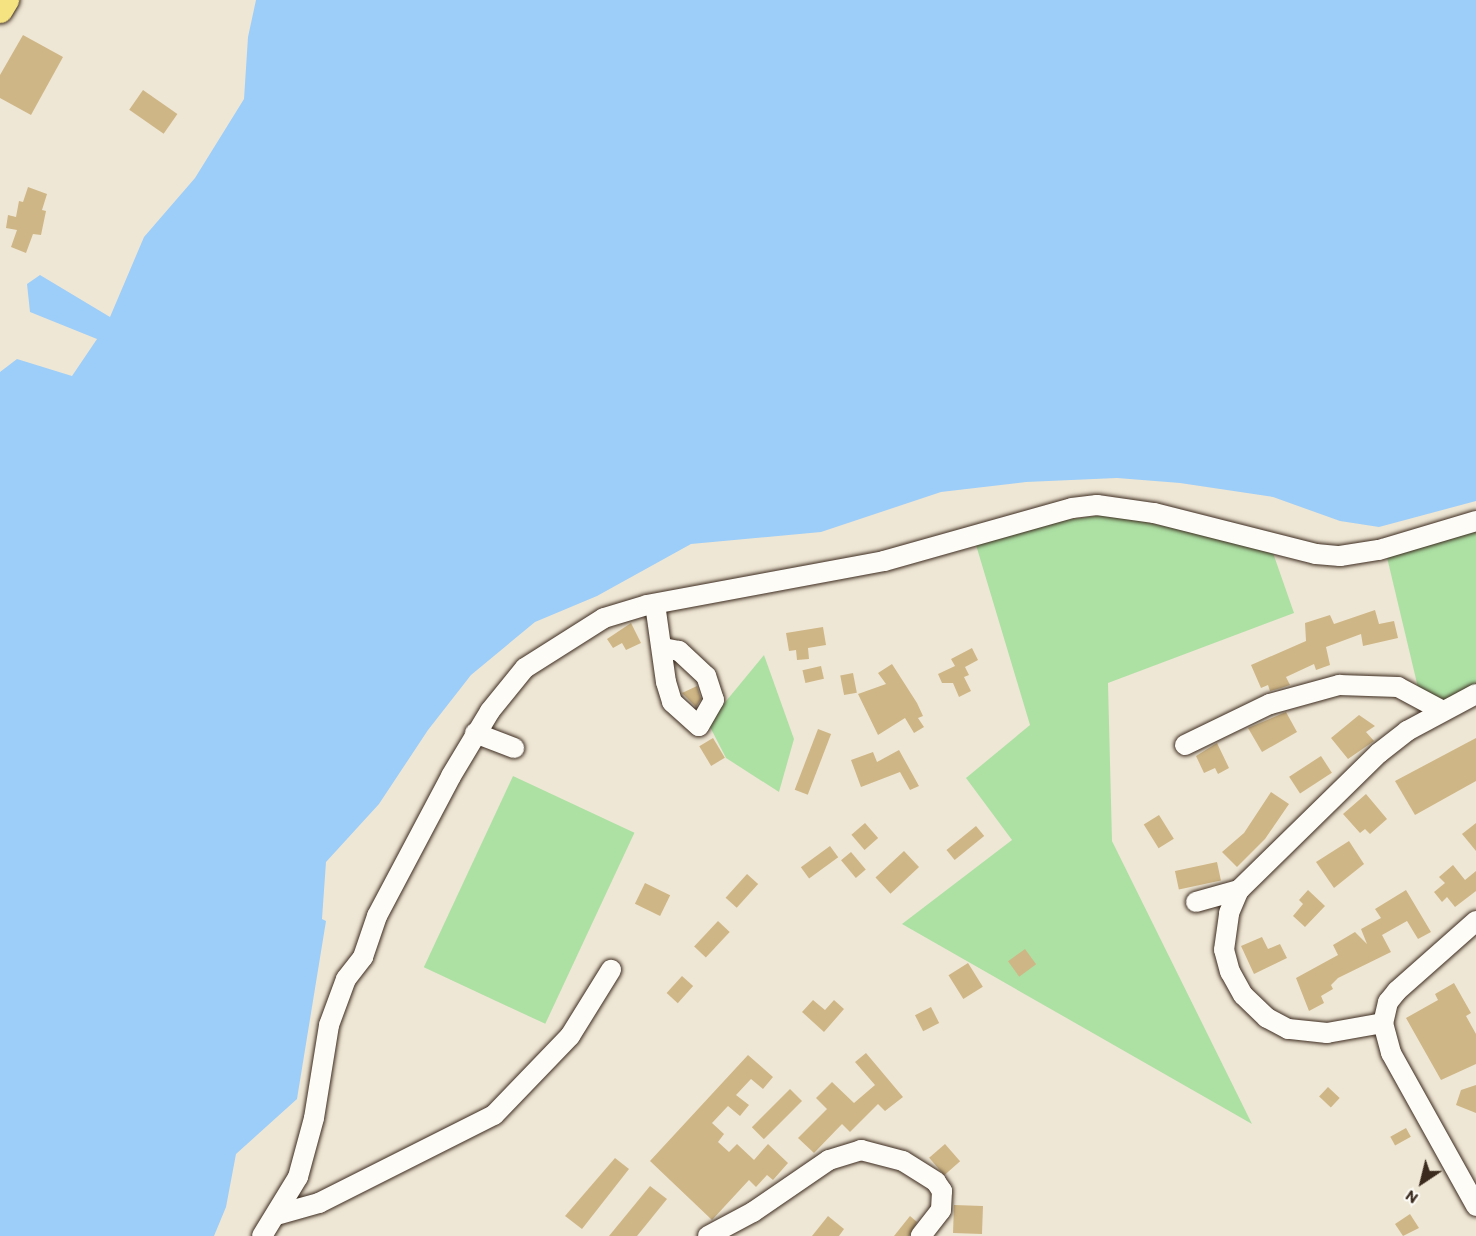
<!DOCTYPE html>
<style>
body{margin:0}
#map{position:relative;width:1476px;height:1236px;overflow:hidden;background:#efe7d5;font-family:Itim,sans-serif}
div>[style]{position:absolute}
.green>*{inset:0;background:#ade1a4;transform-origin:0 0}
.water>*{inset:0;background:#9dcef9}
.building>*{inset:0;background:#cfb686;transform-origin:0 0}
.roads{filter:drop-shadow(0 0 2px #3b2a1e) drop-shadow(0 0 2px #3b2a1e)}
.minor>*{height:20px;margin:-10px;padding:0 10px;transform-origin:10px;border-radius:10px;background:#fdfcf7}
.major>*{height:26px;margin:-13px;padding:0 13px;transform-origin:13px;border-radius:13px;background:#f5e382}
span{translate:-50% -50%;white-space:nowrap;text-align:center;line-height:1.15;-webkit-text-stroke:4.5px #fdfcf7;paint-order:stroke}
.north{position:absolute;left:1392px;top:1152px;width:60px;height:60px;-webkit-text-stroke:4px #fdfcf7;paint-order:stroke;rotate:215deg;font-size:16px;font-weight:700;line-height:24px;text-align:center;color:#3b2a1e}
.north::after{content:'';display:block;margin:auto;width:21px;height:27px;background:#3b2a1e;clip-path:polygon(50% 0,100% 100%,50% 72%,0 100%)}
</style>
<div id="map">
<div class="green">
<i style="clip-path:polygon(1110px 514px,1272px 550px,1294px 613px,1108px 683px,1112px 841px,1252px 1124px,902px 924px,1012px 840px,966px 778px,1030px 725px,976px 545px,1045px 523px)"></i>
<i style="clip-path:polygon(1476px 526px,1476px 693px,1441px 708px,1420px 696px,1385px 549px)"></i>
<i style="clip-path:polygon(764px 655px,794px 739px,779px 792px,726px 758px,708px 723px)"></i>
<i style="left:513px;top:776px;width:134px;height:211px;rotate:25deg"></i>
</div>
<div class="water">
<i style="clip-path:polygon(256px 0,1476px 0,1476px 501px,1379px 527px,1340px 521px,1273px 497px,1180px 483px,1117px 478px,1026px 482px,941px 492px,821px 532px,691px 544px,597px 596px,535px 622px,471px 675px,428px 730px,379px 804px,326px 862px,322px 919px,326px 921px,297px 1099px,236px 1154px,226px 1207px,214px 1236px,0 1236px,0 372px,17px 359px,72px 376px,97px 339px,30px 312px,27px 284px,40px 275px,110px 317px,144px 237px,195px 178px,244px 99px,248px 37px)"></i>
</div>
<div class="building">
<i style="clip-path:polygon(23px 35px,63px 57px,31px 115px,0 98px,0 75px)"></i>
<i style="left:143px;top:90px;width:42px;height:24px;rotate:35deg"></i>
<i style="clip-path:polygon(28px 187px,47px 194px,42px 210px,46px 211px,41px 235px,33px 234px,26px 253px,11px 247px,17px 230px,6px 228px,8px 215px,16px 217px,19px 201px,23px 202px)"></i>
<i style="clip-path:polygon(1375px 610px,1379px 624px,1394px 621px,1398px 638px,1363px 646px,1361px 634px,1326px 647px,1330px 665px,1316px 670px,1314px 664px,1286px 677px,1290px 685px,1281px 688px,1270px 691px,1268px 685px,1261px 688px,1251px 665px,1306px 641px,1305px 623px,1330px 615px,1334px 624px)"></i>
<i style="clip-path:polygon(631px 623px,641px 643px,626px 650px,622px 643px,613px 648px,607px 639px)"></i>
<i style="clip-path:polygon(823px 627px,826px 645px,808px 648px,809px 659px,797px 660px,796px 650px,789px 651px,786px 633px)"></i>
<i style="clip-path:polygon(972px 648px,978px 660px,965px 667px,969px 675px,964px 677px,971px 691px,959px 697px,953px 683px,942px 683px,938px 674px,955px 666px,951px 659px)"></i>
<i style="clip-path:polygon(892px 664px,917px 703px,923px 716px,918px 718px,924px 727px,914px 733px,905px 718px,878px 735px,858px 694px,886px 684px,878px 673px)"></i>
<i style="left:821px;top:666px;width:13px;height:19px;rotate:77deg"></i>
<i style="left:853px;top:673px;width:20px;height:13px;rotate:79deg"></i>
<i style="clip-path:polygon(697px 686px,701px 699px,696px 707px,682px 693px)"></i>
<i style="clip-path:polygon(1286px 712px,1297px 732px,1262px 752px,1248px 728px)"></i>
<i style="clip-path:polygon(1359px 715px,1375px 726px,1366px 732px,1374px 741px,1348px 759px,1331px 738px)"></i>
<i style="left:818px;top:729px;width:14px;height:65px;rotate:21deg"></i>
<i style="left:713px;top:738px;width:23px;height:16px;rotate:59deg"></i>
<i style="clip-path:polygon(1476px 738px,1476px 781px,1415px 815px,1395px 781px)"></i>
<i style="clip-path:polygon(1217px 743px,1229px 768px,1218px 774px,1215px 768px,1204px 773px,1196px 756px)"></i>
<i style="clip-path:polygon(899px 750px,919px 786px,910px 790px,900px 772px,861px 787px,851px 760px,873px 752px,877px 762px)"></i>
<i style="left:1321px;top:756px;width:20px;height:38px;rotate:57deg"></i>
<i style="clip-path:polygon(1271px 792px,1289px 804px,1265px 839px,1237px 867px,1222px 852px,1244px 833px)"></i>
<i style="clip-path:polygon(1366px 794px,1387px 819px,1370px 834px,1365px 829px,1360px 833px,1343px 814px)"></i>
<i style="left:1159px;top:815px;width:28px;height:18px;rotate:58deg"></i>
<i style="left:865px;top:823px;width:20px;height:18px;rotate:49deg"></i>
<i style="clip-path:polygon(1476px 823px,1476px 851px,1462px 834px)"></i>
<i style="left:976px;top:826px;width:13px;height:38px;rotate:51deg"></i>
<i style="clip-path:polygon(1349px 841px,1364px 864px,1334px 888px,1316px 862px)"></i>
<i style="left:830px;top:846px;width:14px;height:36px;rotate:54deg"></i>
<i style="left:904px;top:851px;width:22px;height:39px;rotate:47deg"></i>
<i style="left:851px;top:852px;width:23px;height:13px;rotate:50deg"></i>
<i style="left:1217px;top:862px;width:19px;height:43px;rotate:78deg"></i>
<i style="clip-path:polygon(1453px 865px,1465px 880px,1476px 871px,1476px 891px,1455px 907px,1447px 897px,1442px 902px,1434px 892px,1445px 883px,1439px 877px)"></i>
<i style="left:747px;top:874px;width:15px;height:32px;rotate:42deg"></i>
<i style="left:645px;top:883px;width:28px;height:23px;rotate:26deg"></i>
<i style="clip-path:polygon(1308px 890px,1325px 906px,1305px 927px,1293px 916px,1303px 904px,1299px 900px)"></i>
<i style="clip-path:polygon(1406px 890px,1431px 932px,1418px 939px,1407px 921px,1382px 935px,1391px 952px,1338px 978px,1331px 985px,1333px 989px,1321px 996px,1324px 1003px,1309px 1011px,1296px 978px,1338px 955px,1333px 945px,1355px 932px,1367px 944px,1361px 929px,1381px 918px,1375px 909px)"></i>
<i style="left:718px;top:921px;width:16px;height:35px;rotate:43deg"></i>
<i style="clip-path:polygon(1262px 937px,1268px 949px,1280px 944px,1287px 958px,1254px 974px,1241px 946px)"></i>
<i style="left:1025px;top:949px;width:19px;height:21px;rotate:54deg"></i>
<i style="left:968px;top:963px;width:28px;height:23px;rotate:58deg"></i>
<i style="left:682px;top:976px;width:15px;height:23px;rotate:42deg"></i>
<i style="clip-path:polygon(1454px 983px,1471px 1013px,1466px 1016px,1476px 1034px,1476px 1064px,1441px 1080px,1406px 1018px,1438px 1000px,1435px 994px)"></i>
<i style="clip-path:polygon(813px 1000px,825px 1010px,834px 1000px,844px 1009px,824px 1032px,802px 1012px)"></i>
<i style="left:931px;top:1007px;width:18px;height:18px;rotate:63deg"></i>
<i style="clip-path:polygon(866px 1053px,903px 1097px,885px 1111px,878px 1104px,850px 1132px,842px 1124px,814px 1153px,798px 1138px,827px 1109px,816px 1098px,832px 1082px,854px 1103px,875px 1085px,855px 1062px)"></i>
<i style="clip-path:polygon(748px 1055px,773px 1077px,763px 1089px,751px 1079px,736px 1095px,749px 1105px,740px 1116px,728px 1106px,712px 1123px,724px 1134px,718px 1142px,729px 1152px,737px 1144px,754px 1160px,768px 1144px,788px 1163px,773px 1180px,767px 1175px,756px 1187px,749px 1180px,712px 1220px,650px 1161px)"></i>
<i style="clip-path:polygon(1476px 1085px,1476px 1113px,1456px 1105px,1461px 1090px)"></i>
<i style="left:1328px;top:1087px;width:16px;height:13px;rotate:43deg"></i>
<i style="left:790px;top:1089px;width:17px;height:54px;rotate:45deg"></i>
<i style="left:1406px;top:1128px;width:10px;height:18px;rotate:61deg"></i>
<i style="left:945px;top:1144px;width:23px;height:21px;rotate:49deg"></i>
<i style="clip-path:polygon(615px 1158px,629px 1169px,582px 1229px,565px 1216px)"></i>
<i style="clip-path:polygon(650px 1186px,667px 1199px,637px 1236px,609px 1236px)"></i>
<i style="left:954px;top:1205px;width:29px;height:28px;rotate:2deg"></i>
<i style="clip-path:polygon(1410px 1214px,1419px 1228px,1403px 1236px,1395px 1224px)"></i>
<i style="clip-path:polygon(828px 1216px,844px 1229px,839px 1236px,812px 1236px)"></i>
<i style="clip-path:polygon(910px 1216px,917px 1222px,909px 1236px,894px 1236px)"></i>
</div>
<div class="roads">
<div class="minor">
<i style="left:655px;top:604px;width:79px;rotate:82deg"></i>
<i style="left:666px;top:682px;width:21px;rotate:73deg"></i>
<i style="left:672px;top:702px;width:36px;rotate:42deg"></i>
<i style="left:699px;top:726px;width:30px;rotate:-60deg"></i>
<i style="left:714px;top:700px;width:25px;rotate:-108deg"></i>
<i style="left:706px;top:676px;width:37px;rotate:-137deg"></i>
<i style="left:679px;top:651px;width:16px;rotate:-169deg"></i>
<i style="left:475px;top:733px;width:42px;rotate:21deg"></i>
<i style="left:1185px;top:745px;width:94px;rotate:-25.8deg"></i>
<i style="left:1270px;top:704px;width:72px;rotate:-15.4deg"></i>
<i style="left:1339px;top:685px;width:59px;rotate:1.9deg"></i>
<i style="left:1398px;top:687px;width:49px;rotate:28.1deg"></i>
<i style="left:1196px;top:902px;width:45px;rotate:-15.6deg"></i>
<i style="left:1476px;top:921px;width:106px;rotate:138.5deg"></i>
<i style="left:1397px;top:991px;width:14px;rotate:129deg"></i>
<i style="left:1388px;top:1002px;width:22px;rotate:103deg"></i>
<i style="left:1383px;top:1023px;width:31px;rotate:75deg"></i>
<i style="left:1391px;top:1053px;width:175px;rotate:60.9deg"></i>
<i style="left:1383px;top:1023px;width:57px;rotate:169.9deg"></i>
<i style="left:1327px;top:1033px;width:39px;rotate:-174deg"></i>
<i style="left:1288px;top:1029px;width:24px;rotate:-152deg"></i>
<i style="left:1267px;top:1018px;width:33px;rotate:-136deg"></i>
<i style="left:1243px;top:995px;width:26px;rotate:-119deg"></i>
<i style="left:1230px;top:972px;width:23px;rotate:-105deg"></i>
<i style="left:1224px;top:950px;width:37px;rotate:-82deg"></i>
<i style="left:1229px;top:913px;width:25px;rotate:-67deg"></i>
<i style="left:1239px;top:890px;width:196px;rotate:-44.4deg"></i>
<i style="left:1379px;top:753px;width:36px;rotate:-38deg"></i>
<i style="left:1407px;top:731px;width:78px;rotate:-28.2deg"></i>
<i style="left:276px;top:1215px;width:45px;rotate:-15.6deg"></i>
<i style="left:319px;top:1203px;width:196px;rotate:-26.7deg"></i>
<i style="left:494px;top:1115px;width:110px;rotate:-46.1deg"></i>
<i style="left:570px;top:1036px;width:78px;rotate:-58.2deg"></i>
<i style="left:262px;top:1236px;width:69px;rotate:-58.6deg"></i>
<i style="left:298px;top:1177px;width:61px;rotate:-74.8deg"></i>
<i style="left:314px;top:1118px;width:94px;rotate:-80.8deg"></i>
<i style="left:329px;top:1025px;width:49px;rotate:-69.7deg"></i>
<i style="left:346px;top:979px;width:28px;rotate:-52deg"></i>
<i style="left:363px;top:957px;width:43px;rotate:-71.1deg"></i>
<i style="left:377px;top:916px;width:158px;rotate:-62.1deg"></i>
<i style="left:451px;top:776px;width:76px;rotate:-59deg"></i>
<i style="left:490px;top:711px;width:55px;rotate:-50.9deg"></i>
<i style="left:525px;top:668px;width:93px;rotate:-32.3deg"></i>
<i style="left:604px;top:618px;width:45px;rotate:-16.8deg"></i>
<i style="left:647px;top:605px;width:241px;rotate:-10.5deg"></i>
<i style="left:884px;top:561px;width:195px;rotate:-15.7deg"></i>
<i style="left:1072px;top:508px;width:25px;rotate:-7deg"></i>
<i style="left:1097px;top:505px;width:58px;rotate:8deg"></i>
<i style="left:1154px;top:513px;width:167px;rotate:14.2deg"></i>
<i style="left:1316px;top:554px;width:24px;rotate:5deg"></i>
<i style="left:1340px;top:556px;width:39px;rotate:-9deg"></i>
<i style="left:1379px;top:550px;width:101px;rotate:-16.6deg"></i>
<i style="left:708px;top:1236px;width:51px;rotate:-28.1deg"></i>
<i style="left:753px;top:1212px;width:92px;rotate:-34.4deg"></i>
<i style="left:829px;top:1160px;width:34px;rotate:-17deg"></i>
<i style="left:861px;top:1150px;width:43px;rotate:14.7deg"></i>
<i style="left:903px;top:1161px;width:39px;rotate:32deg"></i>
<i style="left:936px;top:1182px;width:11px;rotate:56deg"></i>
<i style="left:942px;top:1191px;width:19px;rotate:93deg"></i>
<i style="left:941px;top:1210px;width:33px;rotate:128deg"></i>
</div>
<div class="major">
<i style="left:0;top:10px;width:12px;rotate:-59deg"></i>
</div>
</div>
<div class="north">N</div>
</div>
